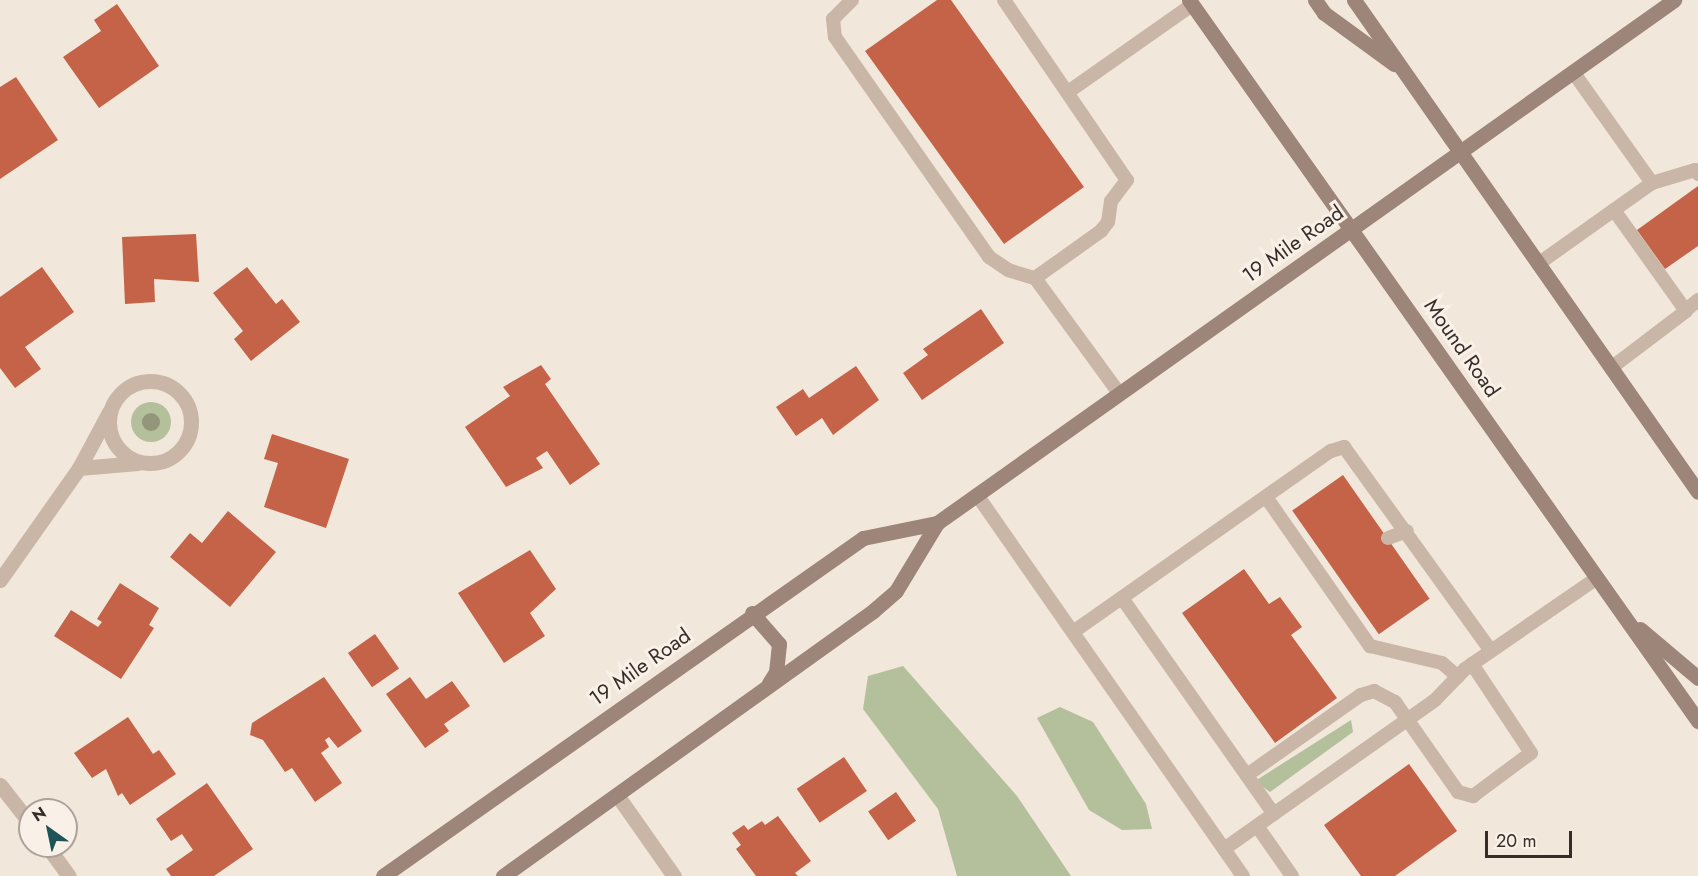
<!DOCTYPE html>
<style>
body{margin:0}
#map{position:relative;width:1698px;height:876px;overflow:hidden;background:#f1e7db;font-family:Jost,sans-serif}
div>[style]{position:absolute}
.green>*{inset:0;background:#b4c09b}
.round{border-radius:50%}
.building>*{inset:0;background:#c46347;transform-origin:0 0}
.lane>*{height:14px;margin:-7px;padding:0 7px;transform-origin:7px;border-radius:7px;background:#c9b6a7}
.street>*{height:15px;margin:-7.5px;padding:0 7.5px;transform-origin:7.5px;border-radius:7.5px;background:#c9b6a7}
.street>.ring{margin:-7.5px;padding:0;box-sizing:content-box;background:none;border:15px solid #c9b6a7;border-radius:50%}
.secondary>*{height:15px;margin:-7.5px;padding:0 7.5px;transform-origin:7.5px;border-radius:7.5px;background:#9d8579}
.trees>*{width:18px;height:18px;margin:-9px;border-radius:50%;background:#93967b}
span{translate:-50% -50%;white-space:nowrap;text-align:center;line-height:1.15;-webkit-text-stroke:6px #f9f1e8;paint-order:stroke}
.street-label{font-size:21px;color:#362c28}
.north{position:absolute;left:18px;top:798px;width:60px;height:60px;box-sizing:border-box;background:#f9f1e8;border:2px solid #aba29b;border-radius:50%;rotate:327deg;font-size:16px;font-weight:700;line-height:24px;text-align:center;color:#362c28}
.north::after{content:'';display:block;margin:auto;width:21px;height:27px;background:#1e5457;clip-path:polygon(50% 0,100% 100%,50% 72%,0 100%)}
.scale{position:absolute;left:1485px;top:831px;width:87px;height:27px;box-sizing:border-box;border:3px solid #362c28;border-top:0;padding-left:8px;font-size:18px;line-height:21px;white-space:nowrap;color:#362c28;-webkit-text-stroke:4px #f9f1e8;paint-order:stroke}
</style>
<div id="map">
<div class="green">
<i class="round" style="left:131px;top:402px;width:40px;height:40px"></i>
<i style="clip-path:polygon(903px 666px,1017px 796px,1071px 876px,957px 876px,938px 809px,863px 709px,868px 676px)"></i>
<i style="clip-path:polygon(1060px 707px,1093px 722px,1146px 804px,1152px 829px,1122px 830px,1089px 810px,1037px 718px)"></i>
<i style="clip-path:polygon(1351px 720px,1353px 732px,1270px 792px,1255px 781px)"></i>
</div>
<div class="building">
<i style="clip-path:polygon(937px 0,951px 0,1084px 187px,1004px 244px,865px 51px)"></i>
<i style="clip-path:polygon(117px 4px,159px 66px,99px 108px,63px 57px,101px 31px,94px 20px)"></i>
<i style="clip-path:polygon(16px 77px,58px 140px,0 179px,0 87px)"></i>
<i style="clip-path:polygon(1698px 186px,1698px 246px,1665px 269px,1637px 230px)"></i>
<i style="clip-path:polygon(196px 234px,199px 282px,154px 279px,155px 302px,125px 304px,122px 237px)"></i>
<i style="clip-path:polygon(42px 267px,74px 312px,25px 347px,41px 369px,15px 388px,0 368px,0 297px)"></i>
<i style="clip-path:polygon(247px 267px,276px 304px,282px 299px,300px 322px,251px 361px,234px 339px,243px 331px,213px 293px)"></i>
<i style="clip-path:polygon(981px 309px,1004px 343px,922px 400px,903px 373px,928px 355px,923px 349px)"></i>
<i style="clip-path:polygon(541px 365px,551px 379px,545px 384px,600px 464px,570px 485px,547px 451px,536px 458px,543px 468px,506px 487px,465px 427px,510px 396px,503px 387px)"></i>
<i style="clip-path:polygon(856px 366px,879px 400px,833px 435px,822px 418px,796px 436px,776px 407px,803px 389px,809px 398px)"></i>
<i style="clip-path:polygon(272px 434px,349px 459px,326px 528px,264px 507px,278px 463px,264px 459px)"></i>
<i style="left:1343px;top:475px;width:151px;height:62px;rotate:55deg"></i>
<i style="clip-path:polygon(228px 511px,276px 552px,230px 607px,170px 557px,190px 533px,202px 543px)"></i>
<i style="clip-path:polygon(530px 550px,556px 589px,530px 613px,545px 636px,504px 663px,458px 593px)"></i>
<i style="clip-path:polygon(1244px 569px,1269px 604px,1280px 597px,1302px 627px,1291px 635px,1337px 698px,1275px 743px,1182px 613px)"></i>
<i style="clip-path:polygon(120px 583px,159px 608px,149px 625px,154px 628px,121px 679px,54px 636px,71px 610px,98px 627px,102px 622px,97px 619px)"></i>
<i style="left:375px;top:634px;width:42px;height:33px;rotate:55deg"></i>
<i style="clip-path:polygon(324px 677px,362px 731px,338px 748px,329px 737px,325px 740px,329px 747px,321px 753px,342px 783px,315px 802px,292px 768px,285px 772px,263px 740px,250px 735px,252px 723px)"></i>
<i style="clip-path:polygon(410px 677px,426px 699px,452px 681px,470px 706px,444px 724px,449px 731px,425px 748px,386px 694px)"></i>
<i style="clip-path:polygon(128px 717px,153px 754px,159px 750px,176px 774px,130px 805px,122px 793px,118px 796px,106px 769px,92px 778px,74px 753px)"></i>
<i style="left:844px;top:757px;width:41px;height:57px;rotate:56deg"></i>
<i style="clip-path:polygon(1409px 764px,1457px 831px,1395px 876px,1361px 876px,1324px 825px)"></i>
<i style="clip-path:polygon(207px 783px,253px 849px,214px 876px,171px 876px,166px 869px,193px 850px,182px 834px,171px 841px,156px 819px)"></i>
<i style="left:896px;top:792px;width:35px;height:34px;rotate:55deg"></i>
<i style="clip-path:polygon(778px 816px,811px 861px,795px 873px,798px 876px,756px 876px,736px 849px,741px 845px,732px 833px,744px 825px,748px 830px,762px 821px,765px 825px)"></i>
</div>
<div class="lane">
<i style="left:852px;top:0;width:27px;rotate:135deg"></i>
<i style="left:833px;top:19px;width:18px;rotate:84deg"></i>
<i style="left:835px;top:37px;width:269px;rotate:55deg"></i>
<i style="left:989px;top:257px;width:23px;rotate:34deg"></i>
<i style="left:1008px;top:270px;width:28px;rotate:17deg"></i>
<i style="left:1035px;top:278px;width:142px;rotate:53.9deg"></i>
<i style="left:1004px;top:0;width:218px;rotate:55.7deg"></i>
<i style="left:1127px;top:180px;width:26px;rotate:127deg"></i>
<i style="left:1111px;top:201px;width:21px;rotate:98deg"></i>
<i style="left:1108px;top:222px;width:11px;rotate:128deg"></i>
<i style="left:1101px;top:231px;width:81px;rotate:144.5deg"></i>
<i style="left:1068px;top:92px;width:151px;rotate:-35.1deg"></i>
<i style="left:1652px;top:183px;width:45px;rotate:-16.8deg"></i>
<i style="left:1695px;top:170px;width:5px;rotate:53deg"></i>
<i style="left:1538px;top:264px;width:140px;rotate:-35.4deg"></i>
<i style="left:1652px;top:183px;width:136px;rotate:-125.4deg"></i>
<i style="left:1685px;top:311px;width:17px;rotate:-40deg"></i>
<i style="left:1611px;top:368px;width:94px;rotate:-37.2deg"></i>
<i style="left:1686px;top:311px;width:124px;rotate:-125.5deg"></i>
<i style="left:977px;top:495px;width:465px;rotate:55.1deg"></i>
<i style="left:1266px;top:497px;width:182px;rotate:55.1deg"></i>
<i style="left:1370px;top:646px;width:74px;rotate:13.3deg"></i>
<i style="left:1442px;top:663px;width:21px;rotate:41deg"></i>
<i style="left:1388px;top:538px;width:20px;rotate:-20deg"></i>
<i style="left:1122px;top:598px;width:264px;rotate:54.9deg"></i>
<i style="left:1073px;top:632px;width:315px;rotate:-35.1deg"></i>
<i style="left:1331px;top:451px;width:14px;rotate:-17deg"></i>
<i style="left:1344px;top:447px;width:251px;rotate:54.2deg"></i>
<i style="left:1247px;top:775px;width:139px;rotate:-35.1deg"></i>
<i style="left:1361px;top:695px;width:14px;rotate:-17deg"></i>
<i style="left:1374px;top:691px;width:24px;rotate:28deg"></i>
<i style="left:1395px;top:702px;width:110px;rotate:55deg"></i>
<i style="left:1458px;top:792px;width:16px;rotate:15deg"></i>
<i style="left:1473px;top:796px;width:72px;rotate:-36.6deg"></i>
<i style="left:1531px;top:753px;width:107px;rotate:-123.5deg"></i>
<i style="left:1257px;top:826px;width:61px;rotate:55deg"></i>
<i style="left:1224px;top:849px;width:258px;rotate:-35.2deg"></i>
<i style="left:1435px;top:700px;width:43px;rotate:-45.9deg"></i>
<i style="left:1465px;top:669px;width:160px;rotate:-34.6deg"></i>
</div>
<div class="street">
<i class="ring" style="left:109px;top:381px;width:67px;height:67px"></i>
<i style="left:79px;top:468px;width:59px;rotate:-4.8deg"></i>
<i style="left:0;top:580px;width:137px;rotate:-54.8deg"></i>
<i style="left:79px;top:468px;width:64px;rotate:-61.8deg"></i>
<i style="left:0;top:785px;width:48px;rotate:51.7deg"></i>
<i style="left:617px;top:795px;width:99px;rotate:54.9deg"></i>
<i style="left:47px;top:846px;width:37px;rotate:54deg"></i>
</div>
<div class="secondary">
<i style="left:1189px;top:0;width:883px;rotate:54.78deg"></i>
<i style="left:1315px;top:0;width:16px;rotate:55deg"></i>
<i style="left:1324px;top:13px;width:87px;rotate:36.1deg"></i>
<i style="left:1354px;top:0;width:600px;rotate:55.04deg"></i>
<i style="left:752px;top:613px;width:41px;rotate:48.9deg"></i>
<i style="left:779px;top:644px;width:28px;rotate:96deg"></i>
<i style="left:776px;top:672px;width:13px;rotate:122deg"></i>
<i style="left:1640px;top:629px;width:76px;rotate:40.2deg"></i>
<i style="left:383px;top:876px;width:587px;rotate:-35.15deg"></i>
<i style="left:863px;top:538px;width:76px;rotate:-11.5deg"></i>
<i style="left:937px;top:523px;width:904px;rotate:-35.36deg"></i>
<i style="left:503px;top:876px;width:455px;rotate:-35.6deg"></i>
<i style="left:873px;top:611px;width:30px;rotate:-41deg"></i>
<i style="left:896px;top:591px;width:79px;rotate:-58.9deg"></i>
</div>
<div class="trees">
<i style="left:151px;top:422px"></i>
</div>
<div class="street-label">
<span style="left:1293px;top:244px;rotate:-35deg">19 Mile Road</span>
<span style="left:1462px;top:348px;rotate:55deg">Mound Road</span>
<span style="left:640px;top:667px;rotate:-35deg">19 Mile Road</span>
</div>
<div class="north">N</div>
<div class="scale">20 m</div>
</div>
